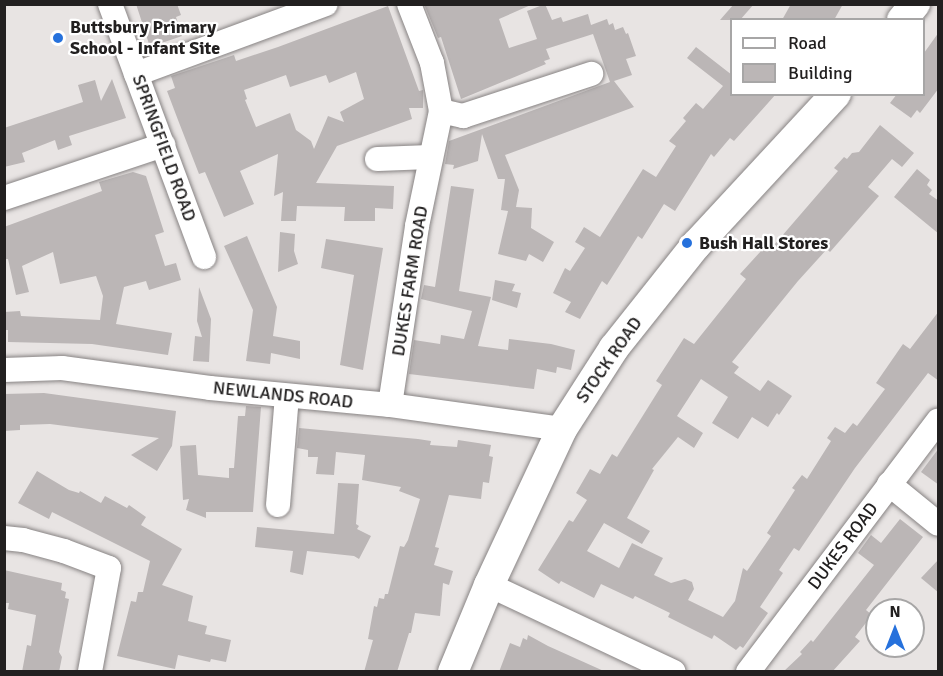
<!DOCTYPE html>
<style>
body{margin:0}
#map{position:relative;width:943px;height:676px;overflow:hidden;background:#e8e4e3;font-family:Signika,sans-serif}
div>[style]{position:absolute}
.building>*{inset:0;background:#bbb6b6}
.roads{filter:drop-shadow(0 0 2px #878383) drop-shadow(0 0 2px #878383)}
.minor>*{height:24px;margin:-12px;padding:0 12px;transform-origin:12px;border-radius:12px;background:#fff}
.major>*{height:30px;margin:-15px;padding:0 15px;transform-origin:15px;border-radius:15px;background:#fff}
.dots>*{width:16px;height:16px;translate:-50% -50%;box-sizing:border-box;border:3px solid #fff;border-radius:50%}
span{translate:-50% -50%;white-space:nowrap;text-align:center;line-height:1.15;-webkit-text-stroke:4.5px #fff;paint-order:stroke}
.poi-label{font-size:18px;color:#222020;font-weight:700}
.left{translate:0 -50%;text-align:left}
.street-label{font-size:18px;color:#222020}
.frame{position:absolute;inset:0;border:6px solid #222020;pointer-events:none}
.legend{position:absolute;left:730px;top:18px;width:195px;height:78px;box-sizing:border-box;background:#fff;border:2px solid #a7a6a6;margin:0;padding:8px 10px;list-style:none;font-size:18px;color:#222020}
.legend li{display:flex;align-items:center;gap:12px;height:30px}
.legend b{width:30px;border:2px solid #a7a6a6}
.north{position:absolute;left:865px;top:598px;width:60px;height:60px;box-sizing:border-box;background:#fff;border:2px solid #a7a6a6;border-radius:50%;rotate:0deg;font-size:16px;font-weight:700;line-height:24px;text-align:center;color:#222020}
.north::after{content:'';display:block;margin:auto;width:21px;height:27px;background:#2671dc;clip-path:polygon(50% 0,100% 100%,50% 72%,0 100%)}
</style>
<div id="map">
<div class="building">
<i style="clip-path:polygon(136px 4px,177px 4px,181px 15px,176px 17px,182px 36px,150px 47px)"></i>
<i style="clip-path:polygon(424px 4px,533px 4px,499px 19px,509px 48px,537px 39px,527px 11px,545px 4px,552px 20px,561px 17px,563px 22px,588px 14px,591px 25px,607px 19px,609px 25px,613px 23px,615px 30px,623px 27px,626px 34px,628px 33px,636px 56px,626px 59px,632px 75px,614px 81px,634px 107px,505px 155px,519px 190px,516px 207px,532px 208px,531px 228px,554px 242px,543px 262px,529px 254px,526px 261px,498px 254px,508px 211px,501px 210px,505px 179px,498px 179px,482px 134px,478px 161px,453px 169px,454px 165px,445px 164px,449px 141px,610px 82px,593px 34px,546px 49px,550px 59px,544px 61px,546px 64px,461px 99px,441px 37px,438px 38px)"></i>
<i style="clip-path:polygon(734px 4px,754px 4px,740px 20px,720px 20px)"></i>
<i style="clip-path:polygon(791px 4px,843px 4px,834px 20px,782px 20px)"></i>
<i style="clip-path:polygon(evenodd,388px 6px,419px 91px,423px 90px,423px 108px,409px 108px,412px 119px,337px 146px,316px 183px,394px 186px,393px 209px,375px 208px,375px 221px,344px 221px,345px 207px,297px 206px,296px 221px,281px 221px,283px 192px,274px 196px,278px 154px,240px 171px,254px 204px,224px 217px,205px 172px,199px 174px,178px 120px,167px 91px,175px 88px,171px 76px,234px 55px,236px 61px,278px 47px,388px 6px,356px 72px,364px 99px,340px 112px,344px 122px,328px 116px,314px 149px,311px 141px,296px 130px,290px 113px,256px 127px,245px 100px,247px 99px,244px 90px,286px 75px,290px 87px,326px 75px,329px 83px,356px 72px)"></i>
<i style="clip-path:polygon(939px 32px,939px 88px,920px 113px,917px 110px,911px 118px,890px 103px,897px 94px,924px 94px,924px 53px)"></i>
<i style="clip-path:polygon(696px 47px,732px 75px,732px 94px,776px 94px,734px 141px,730px 138px,714px 157px,711px 154px,675px 211px,664px 204px,642px 239px,638px 236px,607px 285px,602px 281px,580px 319px,565px 312px,571px 302px,553px 293px,565px 268px,570px 271px,585px 248px,575px 242px,584px 227px,600px 237px,643px 169px,656px 177px,676px 146px,669px 141px,686px 121px,683px 118px,696px 103px,703px 109px,723px 86px,687px 58px)"></i>
<i style="clip-path:polygon(112px 79px,126px 118px,69px 136px,72px 145px,58px 150px,55px 140px,22px 153px,25px 162px,4px 167px,4px 128px,83px 102px,78px 85px,95px 80px,101px 101px)"></i>
<i style="clip-path:polygon(880px 125px,914px 153px,902px 167px,892px 159px,868px 187px,879px 196px,830px 252px,827px 249px,798px 281px,732px 362px,739px 367px,734px 373px,760px 391px,768px 380px,792px 396px,779px 415px,777px 413px,768px 427px,752px 417px,738px 439px,712px 423px,728px 397px,701px 379px,677px 416px,703px 433px,694px 448px,678px 437px,652px 469px,654px 470px,627px 518px,650px 531px,642px 544px,604px 523px,587px 551px,619px 568px,632px 543px,663px 558px,654px 575px,671px 583px,685px 579px,692px 582px,694px 589px,688px 600px,723px 617px,735px 601px,743px 568px,747px 571px,771px 536px,767px 533px,795px 490px,792px 488px,802px 475px,807px 479px,831px 441px,827px 438px,835px 427px,845px 433px,853px 423px,857px 426px,885px 389px,876px 383px,903px 344px,910px 349px,939px 311px,939px 381px,928px 373px,855px 468px,799px 551px,794px 548px,779px 570px,783px 573px,760px 607px,768px 613px,743px 648px,740px 646px,736px 650px,714px 635px,712px 639px,668px 617px,670px 613px,635px 596px,633px 599px,601px 584px,594px 598px,561px 581px,559px 584px,538px 570px,569px 520px,573px 522px,587px 500px,576px 493px,590px 469px,600px 474px,612px 454px,617px 457px,662px 385px,656px 381px,684px 338px,694px 344px,746px 279px,740px 274px,771px 240px,775px 244px,838px 171px,834px 168px,844px 157px,847px 159px,852px 153px,859px 152px)"></i>
<i style="clip-path:polygon(917px 169px,930px 180px,927px 185px,932px 190px,929px 194px,939px 201px,939px 234px,894px 197px)"></i>
<i style="clip-path:polygon(133px 172px,146px 176px,164px 232px,155px 235px,165px 266px,176px 263px,181px 280px,149px 290px,146px 281px,124px 287px,116px 324px,172px 333px,168px 355px,92px 344px,8px 342px,8px 330px,4px 330px,4px 312px,20px 311px,21px 316px,100px 320px,103px 296px,96px 276px,60px 284px,53px 252px,22px 266px,29px 292px,16px 295px,8px 259px,4px 259px,4px 227px,102px 191px,99px 182px)"></i>
<i style="clip-path:polygon(451px 186px,474px 189px,459px 291px,491px 297px,478px 346px,508px 350px,509px 339px,551px 344px,575px 350px,571px 370px,557px 367px,556px 373px,537px 369px,534px 389px,409px 374px,414px 340px,440px 344px,441px 335px,464px 339px,472px 311px,421px 299px,424px 285px,435px 287px)"></i>
<i style="clip-path:polygon(280px 232px,295px 234px,294px 251px,298px 264px,278px 272px)"></i>
<i style="clip-path:polygon(247px 236px,277px 307px,273px 336px,300px 341px,300px 359px,271px 353px,270px 364px,246px 361px,253px 310px,224px 246px)"></i>
<i style="clip-path:polygon(326px 239px,383px 248px,363px 370px,340px 365px,354px 275px,321px 268px)"></i>
<i style="clip-path:polygon(495px 280px,515px 284px,512px 291px,521px 293px,517px 308px,492px 300px)"></i>
<i style="clip-path:polygon(199px 287px,211px 319px,209px 362px,193px 361px,195px 336px,202px 337px,197px 321px)"></i>
<i style="clip-path:polygon(44px 393px,176px 411px,172px 446px,157px 471px,131px 455px,159px 438px,50px 424px,20px 425px,20px 430px,4px 431px,4px 394px)"></i>
<i style="clip-path:polygon(246px 406px,261px 407px,253px 512px,206px 512px,206px 518px,186px 510px,189px 499px,183px 500px,180px 446px,196px 445px,198px 475px,229px 478px,229px 468px,234px 468px,238px 416px,245px 416px)"></i>
<i style="clip-path:polygon(299px 428px,418px 439px,431px 441px,430px 445px,457px 447px,458px 440px,491px 445px,489px 456px,493px 457px,489px 483px,483px 482px,481px 499px,449px 495px,435px 547px,439px 548px,434px 565px,453px 571px,449px 585px,443px 583px,440px 616px,415px 613px,411px 633px,409px 633px,397px 672px,364px 672px,373px 640px,368px 639px,374px 606px,377px 607px,379px 598px,384px 599px,385px 594px,388px 594px,400px 546px,404px 547px,408px 540px,420px 499px,399px 491px,401px 487px,362px 480px,365px 455px,336px 452px,334px 475px,316px 474px,318px 457px,308px 457px,308px 450px,297px 448px)"></i>
<i style="clip-path:polygon(939px 448px,939px 485px,921px 472px)"></i>
<i style="clip-path:polygon(37px 471px,69px 490px,79px 493px,80px 491px,101px 503px,105px 496px,127px 508px,129px 505px,146px 517px,141px 525px,182px 549px,162px 585px,193px 596px,188px 621px,207px 626px,205px 634px,231px 640px,226px 662px,211px 659px,210px 662px,178px 655px,175px 669px,117px 656px,131px 601px,136px 602px,138px 592px,143px 592px,150px 561px,52px 512px,49px 519px,18px 503px)"></i>
<i style="clip-path:polygon(338px 483px,359px 484px,356px 524px,359px 526px,357px 529px,371px 536px,359px 559px,354px 556px,307px 551px,303px 575px,290px 572px,293px 551px,255px 547px,257px 527px,334px 534px)"></i>
<i style="clip-path:polygon(900px 519px,923px 537px,866px 610px,872px 615px,855px 637px,860px 641px,832px 672px,783px 672px,802px 654px,800px 652px,811px 640px,813px 642px,874px 565px,858px 553px,871px 535px,881px 543px)"></i>
<i style="clip-path:polygon(939px 559px,939px 593px,921px 578px)"></i>
<i style="clip-path:polygon(4px 570px,62px 583px,61px 590px,66px 592px,65px 598px,69px 599px,59px 652px,62px 657px,59px 672px,22px 672px,27px 645px,31px 646px,36px 615px,8px 609px,9px 603px,4px 603px)"></i>
<i style="clip-path:polygon(528px 635px,548px 646px,606px 672px,499px 672px,510px 643px,520px 647px,523px 638px,527px 640px)"></i>
</div>
<div class="roads">
<div class="minor">
<i style="left:110px;top:4px;width:270px;rotate:69.6deg"></i>
<i style="left:136px;top:74px;width:202px;rotate:-20.2deg"></i>
<i style="left:441px;top:111px;width:23px;rotate:13deg"></i>
<i style="left:463px;top:116px;width:135px;rotate:-18.2deg"></i>
<i style="left:377px;top:159px;width:54px;rotate:-2.1deg"></i>
<i style="left:4px;top:198px;width:168px;rotate:-18.4deg"></i>
<i style="left:4px;top:370px;width:58px;rotate:-2deg"></i>
<i style="left:62px;top:368px;width:149px;rotate:7.7deg"></i>
<i style="left:210px;top:388px;width:181px;rotate:5.4deg"></i>
<i style="left:390px;top:405px;width:174px;rotate:7.9deg"></i>
<i style="left:390px;top:405px;width:181px;rotate:-81.4deg"></i>
<i style="left:417px;top:226px;width:117px;rotate:-78.2deg"></i>
<i style="left:441px;top:111px;width:49px;rotate:-100.6deg"></i>
<i style="left:432px;top:63px;width:63px;rotate:-111.3deg"></i>
<i style="left:889px;top:484px;width:63px;rotate:39.2deg"></i>
<i style="left:278px;top:505px;width:109px;rotate:-85.3deg"></i>
<i style="left:4px;top:538px;width:19px;rotate:6deg"></i>
<i style="left:23px;top:540px;width:42px;rotate:15deg"></i>
<i style="left:64px;top:551px;width:48px;rotate:20.7deg"></i>
<i style="left:109px;top:568px;width:106px;rotate:100.4deg"></i>
<i style="left:489px;top:585px;width:204px;rotate:25.2deg"></i>
<i style="left:748px;top:672px;width:315px;rotate:-52.9deg"></i>
</div>
<div class="major">
<i style="left:902px;top:20px;width:21px;rotate:-51deg"></i>
<i style="left:453px;top:672px;width:94px;rotate:-67.5deg"></i>
<i style="left:489px;top:585px;width:172px;rotate:-64.9deg"></i>
<i style="left:562px;top:429px;width:96px;rotate:-57.3deg"></i>
<i style="left:614px;top:348px;width:132px;rotate:-51.5deg"></i>
<i style="left:696px;top:245px;width:206px;rotate:-47.2deg"></i>
</div>
</div>
<div class="dots">
<i style="left:58px;top:38px;background:#2671dc"></i>
<i style="left:687px;top:243px;background:#2671dc"></i>
</div>
<div class="poi-label">
<span class="left" style="left:70px;top:38px">Buttsbury Primary<br>School - Infant Site</span>
<span class="left" style="left:699px;top:243px">Bush Hall Stores</span>
</div>
<div class="street-label">
<span style="left:164px;top:148px;rotate:70deg">SPRINGFIELD ROAD</span>
<span style="left:410px;top:281px;rotate:-81deg">DUKES FARM ROAD</span>
<span style="left:609px;top:360px;rotate:-55deg">STOCK ROAD</span>
<span style="left:283px;top:395px;rotate:6deg">NEWLANDS ROAD</span>
<span style="left:843px;top:546px;rotate:-53deg">DUKES ROAD</span>
</div>
<div class="frame"></div>
<ul class="legend">
<li><b style="height:8px;background:#fff"></b>Road</li>
<li><b style="height:16px;background:#bbb6b6"></b>Building</li>
</ul>
<div class="north">N</div>
</div>
